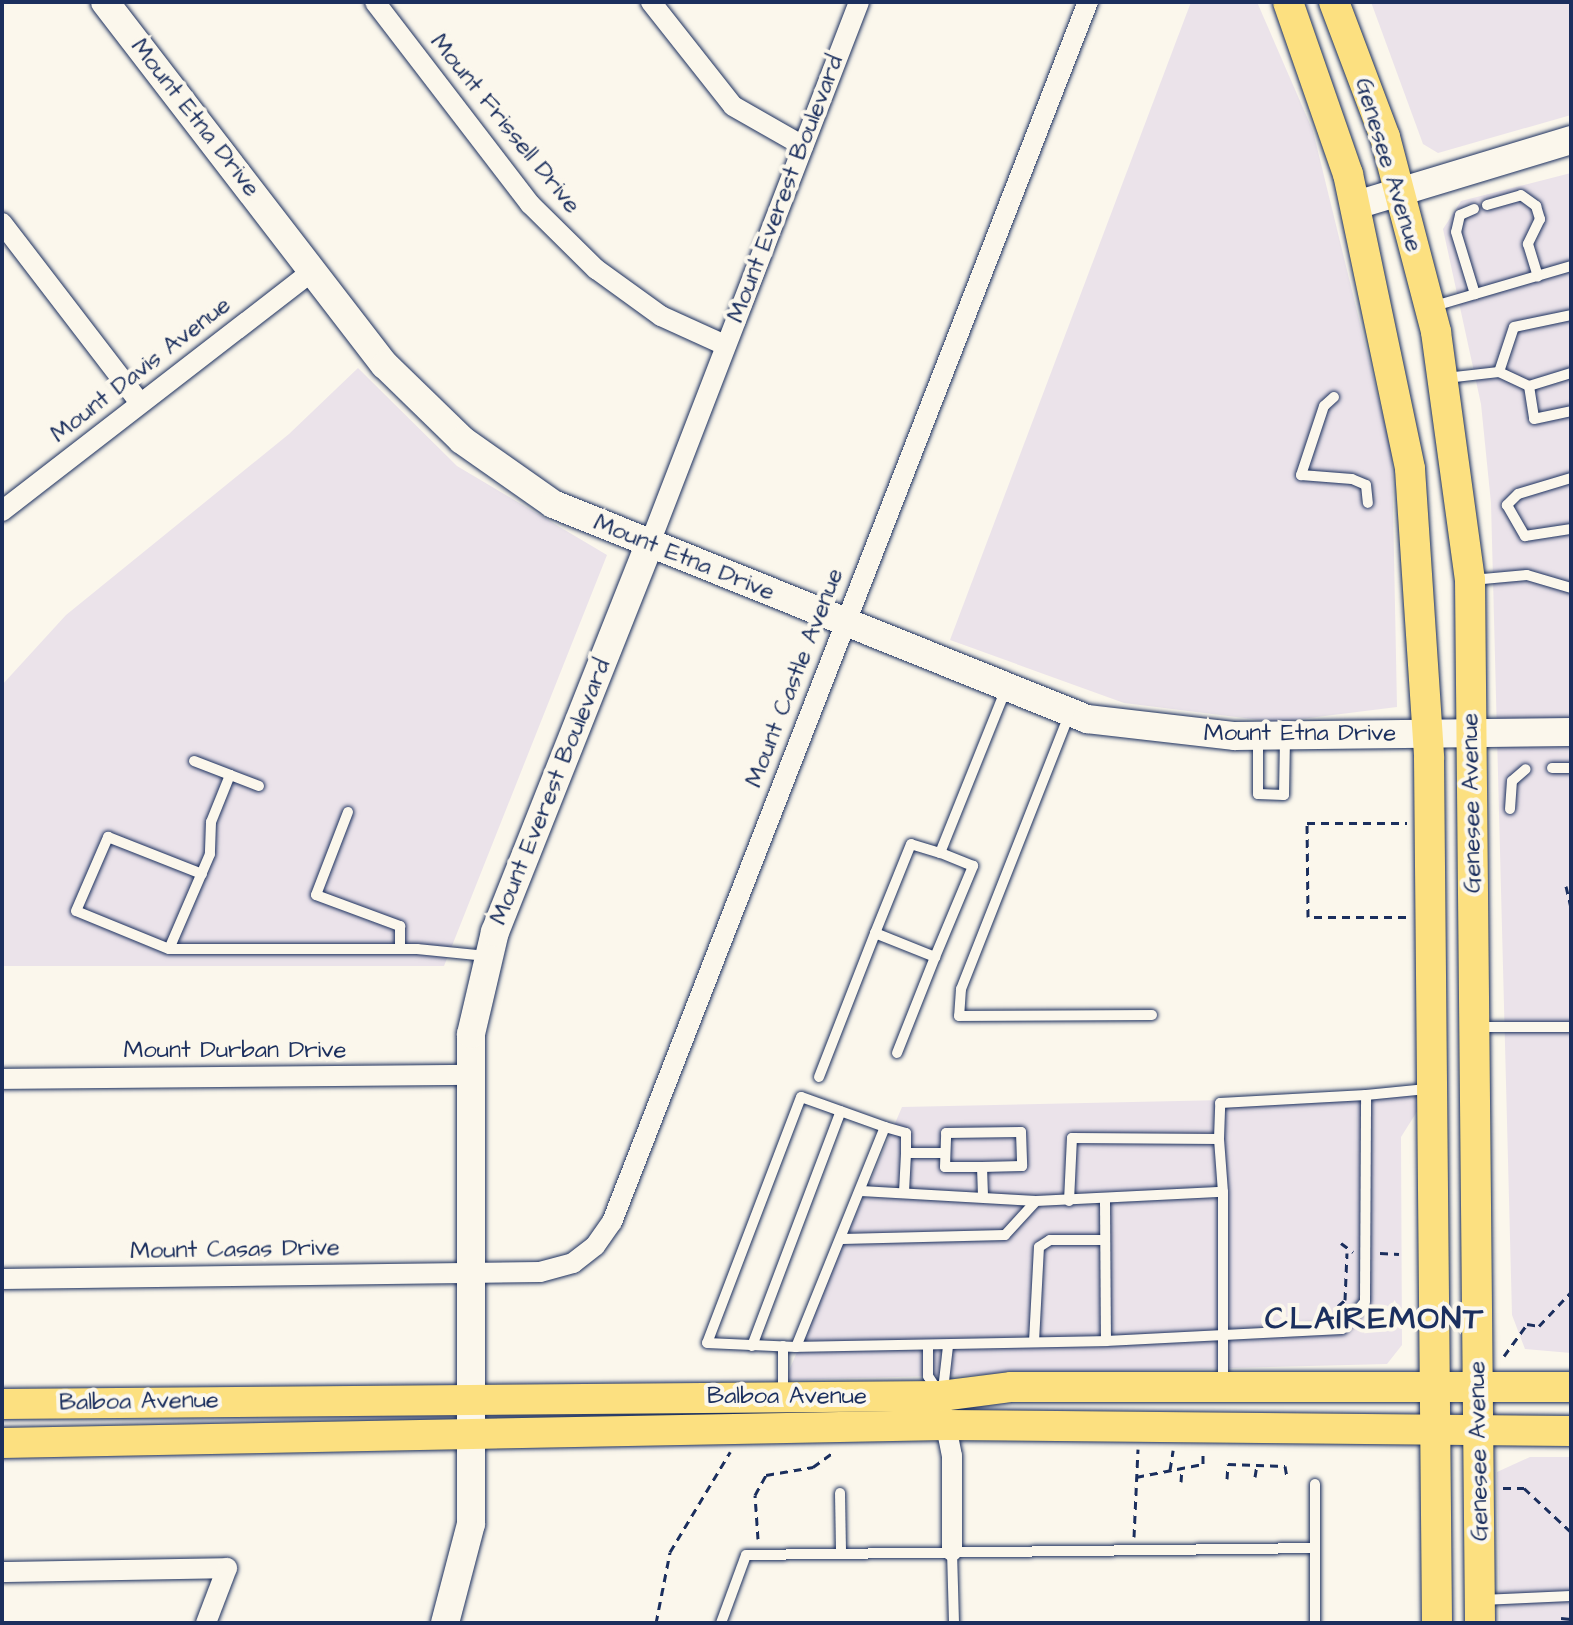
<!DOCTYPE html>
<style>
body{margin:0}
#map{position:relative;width:1573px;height:1625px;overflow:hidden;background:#fbf7ec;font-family:"Architects Daughter",sans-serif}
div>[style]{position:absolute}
.built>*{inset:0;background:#ebe3ea}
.path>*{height:3px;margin-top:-1.5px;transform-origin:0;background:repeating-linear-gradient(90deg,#1b2f5e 0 8px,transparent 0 14px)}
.roads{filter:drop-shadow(0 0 2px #1b2f5e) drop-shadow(0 0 2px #1b2f5e)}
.lane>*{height:10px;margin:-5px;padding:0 5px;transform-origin:5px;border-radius:5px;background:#fbf7ec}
.street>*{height:20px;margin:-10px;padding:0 10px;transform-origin:10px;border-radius:10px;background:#fbf7ec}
.secondary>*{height:28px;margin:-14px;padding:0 14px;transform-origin:14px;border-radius:14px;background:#fbf7ec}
.primary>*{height:30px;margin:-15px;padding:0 15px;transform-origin:15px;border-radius:15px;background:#fce080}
span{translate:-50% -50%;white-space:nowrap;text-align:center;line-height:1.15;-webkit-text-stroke:8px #fbf7ec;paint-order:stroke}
.street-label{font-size:24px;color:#1b2f5e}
.district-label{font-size:32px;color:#1b2f5e;font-weight:700;letter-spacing:2px}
.frame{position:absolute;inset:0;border:4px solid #1b2f5e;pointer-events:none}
</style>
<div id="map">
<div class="built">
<i style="clip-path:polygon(1191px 2px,1257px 2px,1313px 131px,1392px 454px,1397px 707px,1277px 722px,1124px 703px,950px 640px)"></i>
<i style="clip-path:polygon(1371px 2px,1571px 2px,1571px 115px,1438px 153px,1423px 144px)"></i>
<i style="clip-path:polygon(1571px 173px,1571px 1353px,1525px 1349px,1512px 1315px,1491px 503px,1481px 404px,1443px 229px,1461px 201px)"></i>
<i style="clip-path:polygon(358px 368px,457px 466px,607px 555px,444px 966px,2px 966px,2px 685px,66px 615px,289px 434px)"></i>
<i style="clip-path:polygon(1418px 1096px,1418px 1110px,1401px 1137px,1402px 1345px,1387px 1364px,785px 1380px,902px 1107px)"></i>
<i style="clip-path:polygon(1530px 1457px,1571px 1457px,1571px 1623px,1500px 1623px,1497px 1472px)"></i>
</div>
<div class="path">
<i style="left:1566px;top:886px;width:22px;rotate:77deg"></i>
<i style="left:1406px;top:917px;width:98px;rotate:180deg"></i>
<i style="left:1308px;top:917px;width:94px;rotate:-90.6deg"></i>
<i style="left:1307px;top:823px;width:100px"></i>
<i style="left:1341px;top:1243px;width:15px;rotate:37deg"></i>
<i style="left:1380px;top:1253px;width:19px;rotate:3deg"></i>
<i style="left:1338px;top:1306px;width:9px;rotate:-41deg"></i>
<i style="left:1345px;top:1300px;width:47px;rotate:-87.6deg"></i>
<i style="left:1504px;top:1356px;width:39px;rotate:-54deg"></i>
<i style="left:1527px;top:1324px;width:12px;rotate:9deg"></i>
<i style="left:1539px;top:1326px;width:47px;rotate:-46.7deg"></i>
<i style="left:1170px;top:1470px;width:20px;rotate:-81deg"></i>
<i style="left:1136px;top:1477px;width:68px;rotate:-11deg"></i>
<i style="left:1203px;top:1464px;width:12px;rotate:-90deg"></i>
<i style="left:1255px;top:1477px;width:12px;rotate:-81deg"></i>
<i style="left:1227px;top:1479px;width:15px;rotate:-86deg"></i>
<i style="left:1228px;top:1464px;width:57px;rotate:2deg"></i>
<i style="left:1285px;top:1466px;width:11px;rotate:80deg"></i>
<i style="left:1181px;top:1482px;width:15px;rotate:-86deg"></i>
<i style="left:1503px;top:1488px;width:21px"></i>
<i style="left:1524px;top:1488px;width:64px;rotate:43.1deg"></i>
<i style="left:1134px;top:1537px;width:88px;rotate:-87.4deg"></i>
<i style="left:758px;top:1539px;width:44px;rotate:-93.9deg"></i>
<i style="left:755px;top:1495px;width:23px;rotate:-61deg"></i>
<i style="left:766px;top:1475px;width:48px;rotate:-9.7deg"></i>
<i style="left:813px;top:1467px;width:26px;rotate:-36deg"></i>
<i style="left:1561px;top:1618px;width:10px;rotate:6deg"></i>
<i style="left:656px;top:1623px;width:72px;rotate:-78.8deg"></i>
<i style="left:670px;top:1552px;width:117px;rotate:-59deg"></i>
</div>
<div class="roads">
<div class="lane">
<i style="left:1487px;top:205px;width:35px;rotate:-16deg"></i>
<i style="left:1521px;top:195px;width:19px;rotate:36deg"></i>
<i style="left:1536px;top:206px;width:14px;rotate:73deg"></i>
<i style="left:1540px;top:219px;width:28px;rotate:116deg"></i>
<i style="left:1528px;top:244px;width:34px;rotate:73deg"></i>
<i style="left:1474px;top:209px;width:15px;rotate:157deg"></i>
<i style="left:1460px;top:215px;width:17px;rotate:103deg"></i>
<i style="left:1456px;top:232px;width:65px;rotate:73deg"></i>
<i style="left:1431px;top:307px;width:146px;rotate:-16.3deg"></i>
<i style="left:1499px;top:372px;width:47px;rotate:-71.6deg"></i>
<i style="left:1514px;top:327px;width:58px;rotate:-11.9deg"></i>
<i style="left:1446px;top:378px;width:53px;rotate:-6.5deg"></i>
<i style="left:1499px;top:372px;width:33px;rotate:25deg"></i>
<i style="left:1529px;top:386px;width:44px;rotate:-17.2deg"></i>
<i style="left:1529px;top:386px;width:33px;rotate:81deg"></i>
<i style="left:1534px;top:419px;width:38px;rotate:-12deg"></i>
<i style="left:1334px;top:397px;width:13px;rotate:138deg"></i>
<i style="left:1324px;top:406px;width:73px;rotate:108.4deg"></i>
<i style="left:1301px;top:475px;width:51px;rotate:4.5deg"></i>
<i style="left:1352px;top:479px;width:15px;rotate:23deg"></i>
<i style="left:1366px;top:485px;width:18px;rotate:84deg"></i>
<i style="left:1571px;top:478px;width:55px;rotate:163.2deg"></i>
<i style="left:1518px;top:494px;width:16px;rotate:135deg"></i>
<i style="left:1507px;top:505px;width:36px;rotate:60deg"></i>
<i style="left:1525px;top:536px;width:47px;rotate:-8.7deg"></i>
<i style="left:1472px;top:580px;width:55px;rotate:-5.2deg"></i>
<i style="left:1527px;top:575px;width:46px;rotate:16.5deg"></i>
<i style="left:1069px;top:715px;width:295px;rotate:111.5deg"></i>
<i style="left:961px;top:989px;width:27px;rotate:94deg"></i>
<i style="left:959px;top:1016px;width:193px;rotate:-0.3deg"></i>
<i style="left:1258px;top:737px;width:57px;rotate:90deg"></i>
<i style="left:1258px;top:794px;width:26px;rotate:2deg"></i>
<i style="left:1284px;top:795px;width:57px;rotate:-89deg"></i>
<i style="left:194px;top:761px;width:39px;rotate:21deg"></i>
<i style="left:1552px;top:768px;width:19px"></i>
<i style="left:259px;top:786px;width:31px;rotate:-159deg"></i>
<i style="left:230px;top:775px;width:51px;rotate:112deg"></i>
<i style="left:211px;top:822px;width:32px;rotate:92deg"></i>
<i style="left:210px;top:854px;width:103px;rotate:113.3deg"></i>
<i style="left:169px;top:949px;width:248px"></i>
<i style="left:417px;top:949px;width:70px;rotate:5.7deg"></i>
<i style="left:1510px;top:809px;width:28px;rotate:-86deg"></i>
<i style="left:1512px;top:781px;width:18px;rotate:-41deg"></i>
<i style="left:348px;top:812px;width:89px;rotate:111.1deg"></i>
<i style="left:316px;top:895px;width:90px;rotate:20.3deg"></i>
<i style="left:400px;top:926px;width:22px;rotate:90deg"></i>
<i style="left:940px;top:853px;width:30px;rotate:-163deg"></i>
<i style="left:911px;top:844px;width:96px;rotate:112deg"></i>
<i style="left:875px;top:933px;width:65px;rotate:21.8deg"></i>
<i style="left:935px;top:957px;width:99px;rotate:-67.3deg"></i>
<i style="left:973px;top:866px;width:35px;rotate:-158deg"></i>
<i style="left:940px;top:853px;width:177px;rotate:-68.1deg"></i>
<i style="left:169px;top:949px;width:100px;rotate:-157.8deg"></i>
<i style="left:76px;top:911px;width:81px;rotate:-66.6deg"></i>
<i style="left:108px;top:837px;width:101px;rotate:21.5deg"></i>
<i style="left:1477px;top:1027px;width:94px"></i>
<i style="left:897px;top:1053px;width:103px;rotate:-68.4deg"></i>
<i style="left:819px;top:1077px;width:155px;rotate:-68.7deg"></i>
<i style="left:885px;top:1127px;width:22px;rotate:16deg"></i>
<i style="left:906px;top:1133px;width:20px;rotate:90deg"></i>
<i style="left:906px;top:1153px;width:39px"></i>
<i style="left:1219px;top:1139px;width:36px;rotate:-88deg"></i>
<i style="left:1220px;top:1103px;width:146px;rotate:-3.1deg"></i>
<i style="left:982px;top:1167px;width:37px;rotate:180deg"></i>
<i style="left:945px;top:1167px;width:34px;rotate:-88deg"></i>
<i style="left:946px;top:1133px;width:75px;rotate:-0.8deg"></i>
<i style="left:1021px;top:1132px;width:34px;rotate:88deg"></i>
<i style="left:1022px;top:1166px;width:40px;rotate:178.6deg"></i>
<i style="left:982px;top:1167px;width:27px;rotate:88deg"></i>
<i style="left:861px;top:1191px;width:175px;rotate:3.3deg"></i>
<i style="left:904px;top:1192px;width:39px;rotate:-87deg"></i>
<i style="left:1069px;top:1201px;width:63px;rotate:-87.3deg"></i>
<i style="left:1072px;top:1138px;width:147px;rotate:0.4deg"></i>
<i style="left:1219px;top:1139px;width:53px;rotate:85.7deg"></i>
<i style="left:1105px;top:1202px;width:139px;rotate:89.6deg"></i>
<i style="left:1106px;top:1341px;width:236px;rotate:-2.9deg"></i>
<i style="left:1342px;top:1329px;width:35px;rotate:-50deg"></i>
<i style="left:1365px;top:1302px;width:207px;rotate:-89.7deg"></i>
<i style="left:1366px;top:1095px;width:61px;rotate:-5.6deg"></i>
<i style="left:842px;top:1239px;width:163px;rotate:-1.4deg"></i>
<i style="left:1005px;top:1235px;width:46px;rotate:-47.6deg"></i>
<i style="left:1036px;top:1201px;width:187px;rotate:-2.8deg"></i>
<i style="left:1223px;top:1192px;width:191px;rotate:90deg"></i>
<i style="left:1034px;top:1342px;width:95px;rotate:-87deg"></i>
<i style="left:1039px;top:1247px;width:13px;rotate:-32deg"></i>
<i style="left:1050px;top:1240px;width:55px"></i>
<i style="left:752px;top:1346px;width:251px;rotate:-69.3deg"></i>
<i style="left:783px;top:1346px;width:46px;rotate:90deg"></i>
<i style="left:928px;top:1346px;width:30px;rotate:90deg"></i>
<i style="left:928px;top:1376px;width:20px;rotate:57deg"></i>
<i style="left:796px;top:1347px;width:237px;rotate:-68deg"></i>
<i style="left:885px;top:1127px;width:89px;rotate:-160.3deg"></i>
<i style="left:801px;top:1097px;width:263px;rotate:110.9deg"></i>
<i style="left:707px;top:1343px;width:89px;rotate:2.6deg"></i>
<i style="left:796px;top:1347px;width:310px;rotate:-1.1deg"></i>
<i style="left:943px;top:1390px;width:44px;rotate:-83.5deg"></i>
<i style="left:840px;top:1493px;width:60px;rotate:89deg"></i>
<i style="left:952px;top:1551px;width:72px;rotate:88.4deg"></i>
<i style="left:1481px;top:1600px;width:90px;rotate:-2.5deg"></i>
<i style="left:721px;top:1623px;width:72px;rotate:-69.8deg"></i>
<i style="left:746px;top:1555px;width:569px;rotate:-0.7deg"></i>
<i style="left:1315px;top:1623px;width:139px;rotate:-90deg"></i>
</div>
<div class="street">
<i style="left:375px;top:2px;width:255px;rotate:52.5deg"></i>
<i style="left:530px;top:204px;width:93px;rotate:44.6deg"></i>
<i style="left:596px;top:269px;width:80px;rotate:35.9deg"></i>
<i style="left:661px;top:316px;width:70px;rotate:24.4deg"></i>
<i style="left:651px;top:2px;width:132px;rotate:51.7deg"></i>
<i style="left:733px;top:106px;width:81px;rotate:29.7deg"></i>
<i style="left:2px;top:223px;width:227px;rotate:52.5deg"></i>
<i style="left:2px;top:511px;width:392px;rotate:-37.7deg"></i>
<i style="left:648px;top:548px;width:585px;rotate:-68.87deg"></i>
<i style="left:2px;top:1079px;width:466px;rotate:-0.5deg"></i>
<i style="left:2px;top:1279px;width:538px;rotate:-0.75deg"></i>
<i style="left:540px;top:1272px;width:34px;rotate:-15deg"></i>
<i style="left:573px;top:1263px;width:28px;rotate:-38deg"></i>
<i style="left:595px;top:1246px;width:29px;rotate:-55deg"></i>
<i style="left:612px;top:1222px;width:1310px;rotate:-68.69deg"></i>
<i style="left:944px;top:1416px;width:41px;rotate:78.7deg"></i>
<i style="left:952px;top:1456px;width:95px;rotate:90deg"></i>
<i style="left:2px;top:1572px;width:225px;rotate:-1deg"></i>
<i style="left:227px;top:1568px;width:59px;rotate:110.9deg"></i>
</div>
<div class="secondary">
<i style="left:105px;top:2px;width:458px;rotate:52.4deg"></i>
<i style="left:385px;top:365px;width:107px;rotate:44.2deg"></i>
<i style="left:462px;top:440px;width:111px;rotate:35.1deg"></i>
<i style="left:553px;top:504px;width:576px;rotate:21.93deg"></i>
<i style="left:1087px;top:719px;width:149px;rotate:6.6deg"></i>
<i style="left:1235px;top:736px;width:336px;rotate:-0.7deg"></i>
<i style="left:1356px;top:205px;width:225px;rotate:-16.8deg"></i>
<i style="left:445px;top:1623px;width:102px;rotate:-75.3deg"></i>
<i style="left:471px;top:1524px;width:490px;rotate:-90deg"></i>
<i style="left:471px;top:1034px;width:105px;rotate:-76.8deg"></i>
<i style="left:495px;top:932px;width:413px;rotate:-68.3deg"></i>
</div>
<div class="primary">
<i style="left:1288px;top:2px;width:182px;rotate:70.8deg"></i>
<i style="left:1348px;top:174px;width:301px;rotate:78.1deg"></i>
<i style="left:1410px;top:469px;width:290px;rotate:86.2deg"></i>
<i style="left:1429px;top:758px;width:865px;rotate:89.47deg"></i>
<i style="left:1334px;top:2px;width:144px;rotate:69.3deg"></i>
<i style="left:1385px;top:137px;width:202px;rotate:75.3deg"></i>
<i style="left:1436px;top:332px;width:250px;rotate:82.2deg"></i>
<i style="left:1470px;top:580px;width:1043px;rotate:89.45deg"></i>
<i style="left:2px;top:1404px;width:939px;rotate:-0.49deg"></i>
<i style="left:941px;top:1396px;width:71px;rotate:-7.3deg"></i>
<i style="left:1011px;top:1387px;width:560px"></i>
<i style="left:2px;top:1443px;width:944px;rotate:-1.09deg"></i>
<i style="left:946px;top:1425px;width:625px;rotate:0.55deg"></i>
</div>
</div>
<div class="street-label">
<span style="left:195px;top:118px;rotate:52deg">Mount Etna Drive</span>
<span style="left:505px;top:124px;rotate:51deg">Mount Frissell Drive</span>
<span style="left:1388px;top:165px;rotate:73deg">Genesee Avenue</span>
<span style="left:786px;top:189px;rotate:-69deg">Mount Everest Boulevard</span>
<span style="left:141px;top:370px;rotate:-38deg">Mount Davis Avenue</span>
<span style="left:684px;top:558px;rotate:22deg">Mount Etna Drive</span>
<span style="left:795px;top:678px;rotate:-69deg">Mount Castle Avenue</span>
<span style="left:1300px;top:734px">Mount Etna Drive</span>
<span style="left:551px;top:792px;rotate:-68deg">Mount Everest Boulevard</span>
<span style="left:1472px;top:803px;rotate:-91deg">Genesee Avenue</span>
<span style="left:235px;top:1051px">Mount Durban Drive</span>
<span style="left:235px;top:1250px;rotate:-1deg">Mount Casas Drive</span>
<span style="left:787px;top:1397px">Balboa Avenue</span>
<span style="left:139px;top:1402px;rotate:-1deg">Balboa Avenue</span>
<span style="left:1479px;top:1451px;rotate:-91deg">Genesee Avenue</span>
</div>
<div class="district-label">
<span style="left:1375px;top:1319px">CLAIREMONT</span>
</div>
<div class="frame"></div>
</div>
